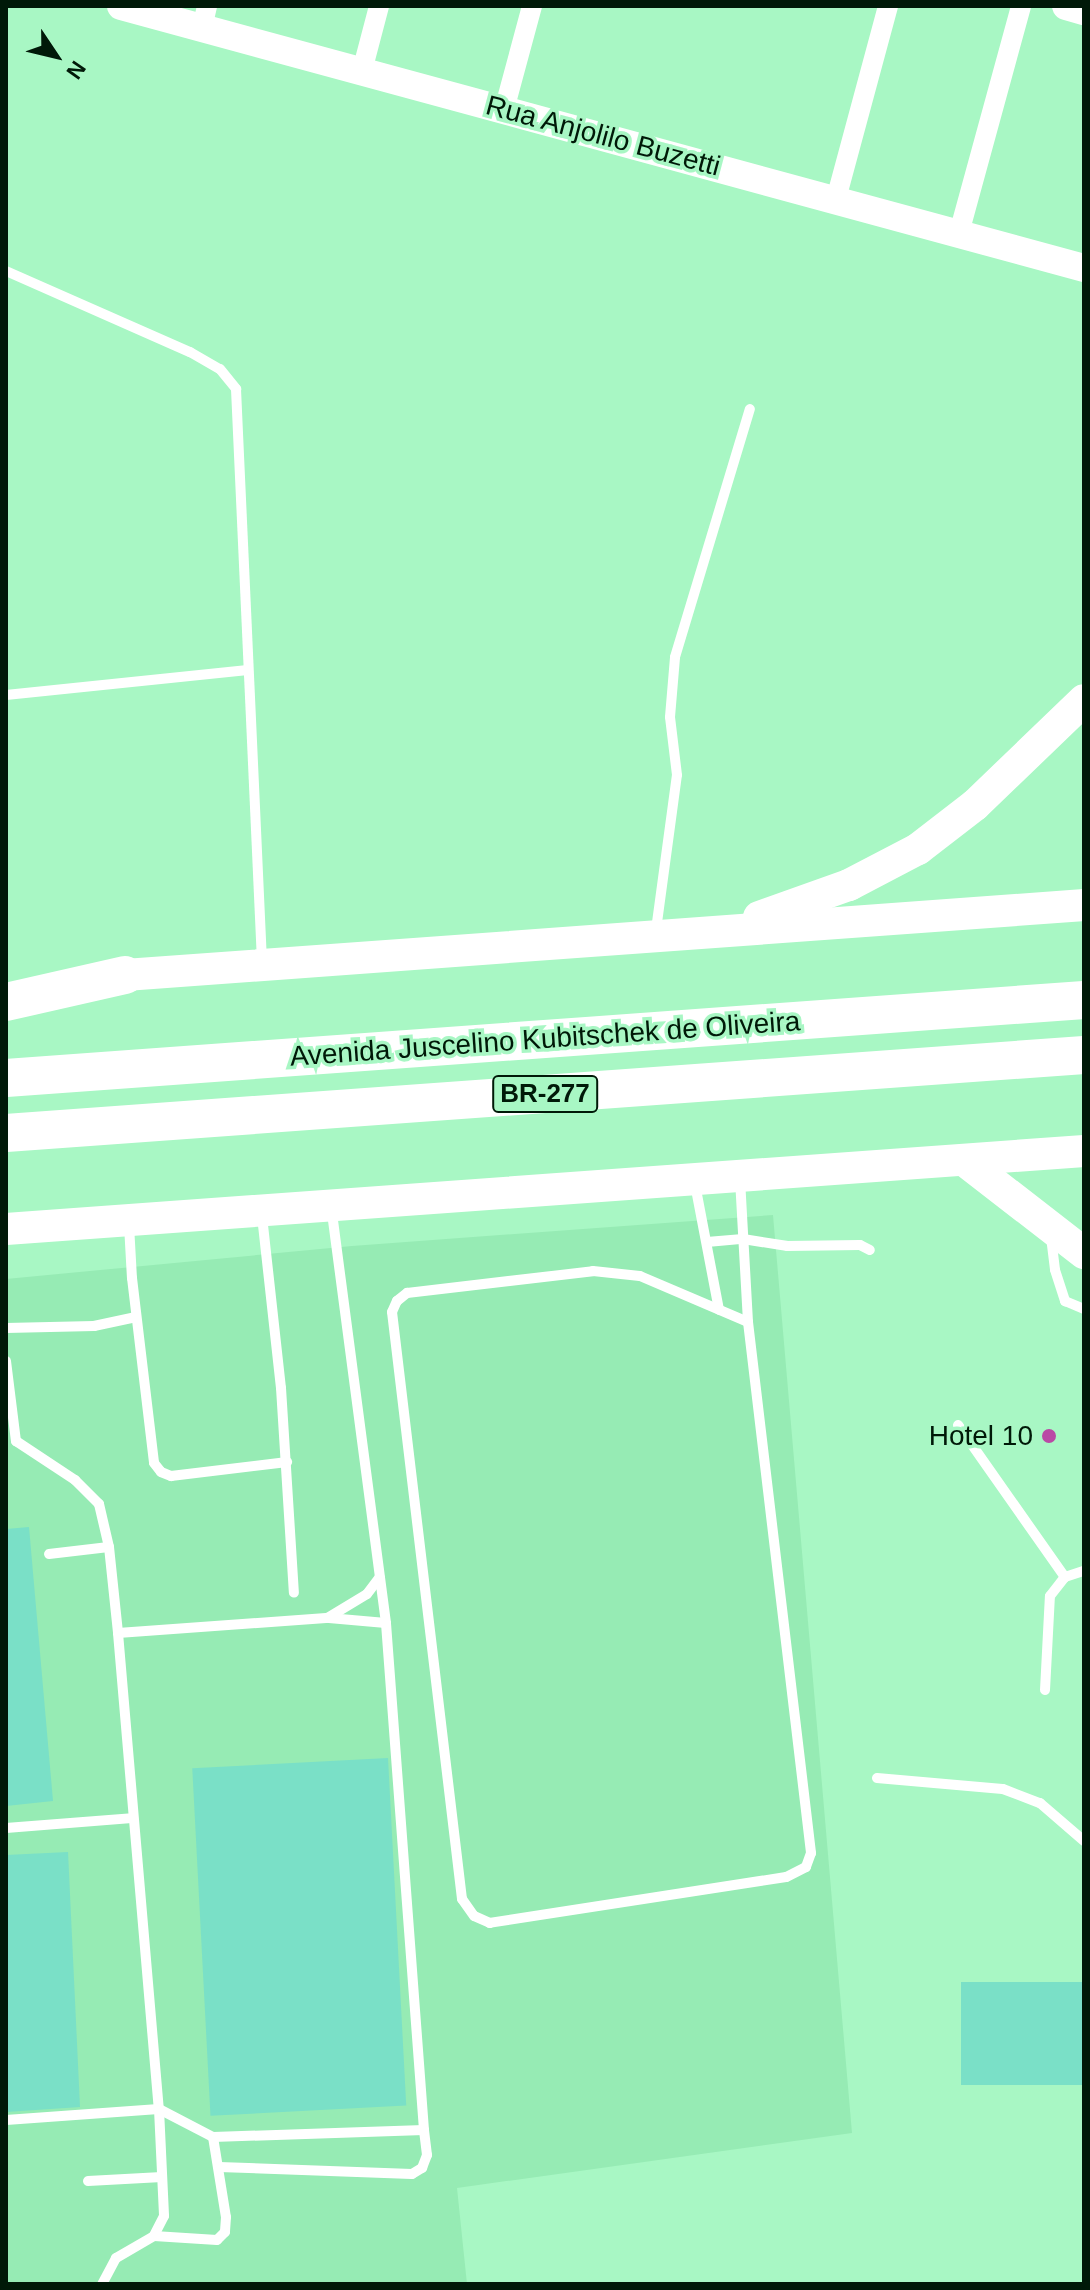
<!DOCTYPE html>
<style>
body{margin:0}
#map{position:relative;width:1090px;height:2290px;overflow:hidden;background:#a8f7c4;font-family:Helvetica,sans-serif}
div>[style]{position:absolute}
.built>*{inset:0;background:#96ebb4}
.building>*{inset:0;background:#7ae0c7;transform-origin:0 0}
.lane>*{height:10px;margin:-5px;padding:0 5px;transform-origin:5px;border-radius:5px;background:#fff}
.street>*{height:20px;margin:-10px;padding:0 10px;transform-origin:10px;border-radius:10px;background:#fff}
.secondary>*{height:28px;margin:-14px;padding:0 14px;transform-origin:14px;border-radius:14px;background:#fff}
.primary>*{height:32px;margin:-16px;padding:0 16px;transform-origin:16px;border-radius:16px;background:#fff}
.highway>*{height:38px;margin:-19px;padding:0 19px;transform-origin:19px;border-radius:19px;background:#fff}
.dots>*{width:22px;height:22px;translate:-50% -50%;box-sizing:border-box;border:4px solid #a8f7c4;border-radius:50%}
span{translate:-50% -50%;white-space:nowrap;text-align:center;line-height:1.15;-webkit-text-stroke:7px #a8f7c4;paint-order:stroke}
.shield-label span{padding:2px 6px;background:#a8f7c4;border:2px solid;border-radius:6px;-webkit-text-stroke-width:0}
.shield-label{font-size:26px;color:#001908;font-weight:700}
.street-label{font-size:28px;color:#001908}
.poi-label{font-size:28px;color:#001908}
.right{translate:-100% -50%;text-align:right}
.frame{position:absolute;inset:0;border:8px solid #001908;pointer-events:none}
.north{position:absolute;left:16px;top:16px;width:80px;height:80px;-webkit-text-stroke:6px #a8f7c4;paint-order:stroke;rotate:125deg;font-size:22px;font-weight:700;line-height:32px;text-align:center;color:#001908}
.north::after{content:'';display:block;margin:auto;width:28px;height:36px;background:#001908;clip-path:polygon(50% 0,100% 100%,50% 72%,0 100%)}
</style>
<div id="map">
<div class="built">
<i style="clip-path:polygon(773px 1215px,852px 2133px,457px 2188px,467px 2284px,6px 2284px,6px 1279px,352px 1246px)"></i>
</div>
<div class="building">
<i style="clip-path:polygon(29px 1527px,53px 1801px,6px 1806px,6px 1529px)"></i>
<i style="left:388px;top:1758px;width:348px;height:196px;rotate:87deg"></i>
<i style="clip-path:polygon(68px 1852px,80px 2107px,6px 2112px,6px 1855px)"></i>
<i style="left:1084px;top:1982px;width:103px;height:123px;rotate:90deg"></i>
</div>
<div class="lane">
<i style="left:6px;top:271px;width:201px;rotate:23.8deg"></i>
<i style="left:190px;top:352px;width:34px;rotate:30deg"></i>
<i style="left:220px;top:369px;width:26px;rotate:51deg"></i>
<i style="left:236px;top:389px;width:574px;rotate:87.4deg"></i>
<i style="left:6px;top:695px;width:243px;rotate:-5.9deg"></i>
<i style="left:656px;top:930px;width:156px;rotate:-82.3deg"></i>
<i style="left:677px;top:775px;width:58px;rotate:-96.9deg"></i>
<i style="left:670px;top:717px;width:60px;rotate:-85.2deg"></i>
<i style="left:675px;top:657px;width:259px;rotate:-73.2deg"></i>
<i style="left:740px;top:1179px;width:143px;rotate:86.8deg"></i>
<i style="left:748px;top:1322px;width:535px;rotate:83.23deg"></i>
<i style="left:811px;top:1853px;width:15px;rotate:110deg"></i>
<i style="left:806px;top:1867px;width:22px;rotate:153deg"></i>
<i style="left:786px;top:1877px;width:300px;rotate:171.2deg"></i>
<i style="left:490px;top:1923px;width:17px;rotate:-156deg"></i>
<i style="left:474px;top:1916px;width:21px;rotate:-125deg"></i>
<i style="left:462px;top:1899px;width:591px;rotate:-96.8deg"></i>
<i style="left:392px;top:1312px;width:12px;rotate:-66deg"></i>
<i style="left:397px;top:1301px;width:13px;rotate:-39deg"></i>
<i style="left:407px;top:1293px;width:187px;rotate:-6.7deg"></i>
<i style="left:593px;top:1271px;width:47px;rotate:6.1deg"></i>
<i style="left:640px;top:1276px;width:117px;rotate:23.1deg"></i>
<i style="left:695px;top:1184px;width:128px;rotate:79.2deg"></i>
<i style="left:262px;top:1216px;width:173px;rotate:83.7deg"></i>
<i style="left:281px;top:1388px;width:205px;rotate:86.4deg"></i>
<i style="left:129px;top:1225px;width:53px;rotate:86.8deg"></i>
<i style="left:132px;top:1278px;width:186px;rotate:83.2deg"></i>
<i style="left:154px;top:1463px;width:11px;rotate:52deg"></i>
<i style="left:161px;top:1472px;width:11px;rotate:22deg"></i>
<i style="left:171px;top:1476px;width:117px;rotate:-6.9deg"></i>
<i style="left:1051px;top:1237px;width:33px;rotate:83deg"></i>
<i style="left:1055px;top:1270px;width:33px;rotate:72deg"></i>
<i style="left:1065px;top:1301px;width:21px;rotate:23deg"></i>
<i style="left:707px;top:1242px;width:36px;rotate:-5deg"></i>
<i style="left:743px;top:1239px;width:45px;rotate:9deg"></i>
<i style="left:787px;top:1246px;width:73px;rotate:-0.8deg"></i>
<i style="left:860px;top:1245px;width:11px;rotate:27deg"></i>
<i style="left:6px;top:1328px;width:88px;rotate:-1.3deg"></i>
<i style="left:94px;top:1326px;width:43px;rotate:-12.1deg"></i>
<i style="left:6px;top:1361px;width:81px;rotate:82.9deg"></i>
<i style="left:16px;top:1441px;width:71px;rotate:33.5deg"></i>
<i style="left:75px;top:1480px;width:34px;rotate:45deg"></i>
<i style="left:99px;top:1504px;width:44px;rotate:76.9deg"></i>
<i style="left:109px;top:1547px;width:86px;rotate:84deg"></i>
<i style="left:118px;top:1633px;width:478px;rotate:85.1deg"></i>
<i style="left:159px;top:2109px;width:107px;rotate:87.3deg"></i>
<i style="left:164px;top:2216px;width:22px;rotate:117deg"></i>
<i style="left:154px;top:2236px;width:44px;rotate:149.9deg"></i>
<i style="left:116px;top:2258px;width:30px;rotate:118deg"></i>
<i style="left:958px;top:1425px;width:186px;rotate:54.9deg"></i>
<i style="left:49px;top:1554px;width:60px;rotate:-6.7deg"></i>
<i style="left:329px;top:1617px;width:44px;rotate:-31.2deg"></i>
<i style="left:367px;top:1594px;width:21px;rotate:-53deg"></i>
<i style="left:118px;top:1633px;width:212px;rotate:-4.1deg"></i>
<i style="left:329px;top:1618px;width:57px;rotate:5deg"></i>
<i style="left:1045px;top:1690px;width:94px;rotate:-87deg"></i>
<i style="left:1050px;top:1596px;width:24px;rotate:-52deg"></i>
<i style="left:1065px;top:1577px;width:20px;rotate:-18deg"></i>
<i style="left:877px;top:1778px;width:126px;rotate:5deg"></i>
<i style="left:1003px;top:1789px;width:40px;rotate:21deg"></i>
<i style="left:1040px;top:1803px;width:58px;rotate:40.8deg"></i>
<i style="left:6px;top:1828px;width:126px;rotate:-4.5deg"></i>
<i style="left:6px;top:2120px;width:153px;rotate:-4.1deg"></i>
<i style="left:159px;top:2109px;width:61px;rotate:27.4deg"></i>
<i style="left:213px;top:2137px;width:81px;rotate:80.8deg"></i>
<i style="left:226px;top:2217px;width:15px;rotate:94deg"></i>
<i style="left:225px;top:2232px;width:11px;rotate:135deg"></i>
<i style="left:217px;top:2240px;width:63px;rotate:-176.4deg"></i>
<i style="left:213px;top:2137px;width:211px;rotate:-1.9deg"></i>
<i style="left:424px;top:2130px;width:508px;rotate:-94.29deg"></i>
<i style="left:386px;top:1623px;width:416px;rotate:-97.5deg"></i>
<i style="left:219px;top:2167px;width:193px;rotate:2.1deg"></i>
<i style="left:412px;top:2174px;width:12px;rotate:-31deg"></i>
<i style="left:422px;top:2168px;width:14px;rotate:-69deg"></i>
<i style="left:427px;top:2155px;width:25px;rotate:-97deg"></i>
<i style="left:88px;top:2181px;width:74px;rotate:-3.1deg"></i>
</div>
<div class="street">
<i style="left:202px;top:28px;width:23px;rotate:-77deg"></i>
<i style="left:362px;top:71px;width:67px;rotate:-75.3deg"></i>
<i style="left:504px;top:110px;width:108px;rotate:-74.9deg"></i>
<i style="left:836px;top:199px;width:200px;rotate:-74.9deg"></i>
<i style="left:959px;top:233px;width:235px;rotate:-74.7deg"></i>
</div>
<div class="secondary">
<i style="left:121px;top:6px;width:998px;rotate:15.22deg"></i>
<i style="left:1066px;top:6px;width:19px;rotate:16deg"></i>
</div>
<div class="primary">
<i style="left:759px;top:917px;width:96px;rotate:-19.6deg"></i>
<i style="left:849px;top:885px;width:78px;rotate:-27.6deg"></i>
<i style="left:918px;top:849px;width:72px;rotate:-37.7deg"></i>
<i style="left:975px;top:805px;width:151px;rotate:-43.9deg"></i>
<i style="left:125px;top:975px;width:962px;rotate:-4.17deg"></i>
<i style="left:964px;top:1160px;width:152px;rotate:37.8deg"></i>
<i style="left:6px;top:1229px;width:1081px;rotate:-4.14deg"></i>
</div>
<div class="highway">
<i style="left:6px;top:1002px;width:122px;rotate:-12.8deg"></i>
<i style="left:6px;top:1078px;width:1081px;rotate:-4.14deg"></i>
<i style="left:6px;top:1133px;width:1081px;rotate:-4.14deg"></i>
</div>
<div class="dots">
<i style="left:1049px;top:1436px;background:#ba49a5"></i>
</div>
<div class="shield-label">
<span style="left:545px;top:1094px">BR-277</span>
</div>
<div class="street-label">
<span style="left:603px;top:136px;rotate:15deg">Rua Anjolilo Buzetti</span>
<span style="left:545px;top:1039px;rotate:-4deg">Avenida Juscelino Kubitschek de Oliveira</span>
</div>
<div class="poi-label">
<span class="right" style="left:1033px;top:1436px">Hotel 10</span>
</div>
<div class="frame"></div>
<div class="north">N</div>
</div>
